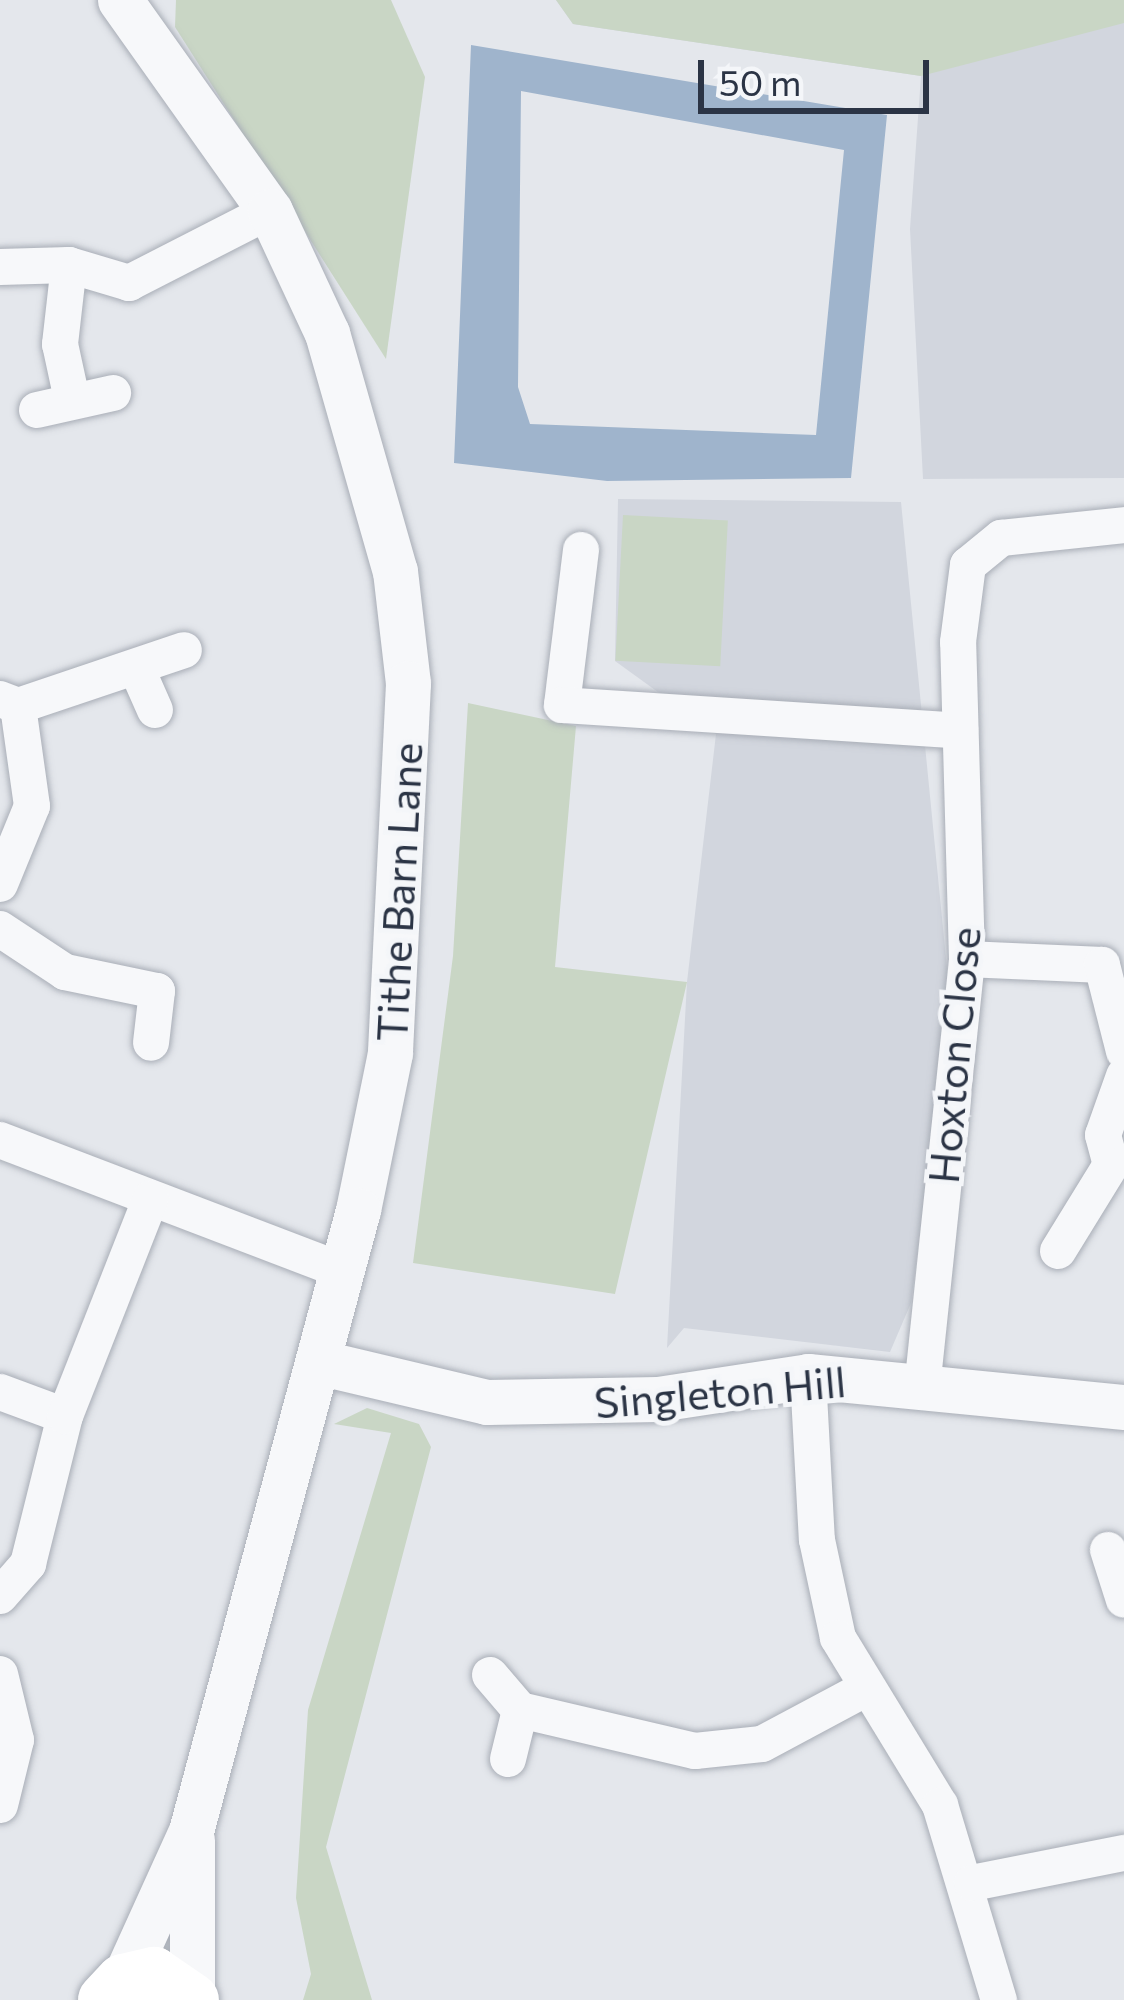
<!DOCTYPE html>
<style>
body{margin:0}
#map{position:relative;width:1124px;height:2000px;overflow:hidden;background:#e4e7ec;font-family:Commissioner,sans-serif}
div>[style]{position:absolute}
.built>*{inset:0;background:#d2d6de}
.green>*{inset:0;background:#c9d6c5;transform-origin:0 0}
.water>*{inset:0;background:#9fb4cc}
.roads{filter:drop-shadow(0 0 3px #a9aeb7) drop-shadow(0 0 3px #a9aeb7)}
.minor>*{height:36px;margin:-18px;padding:0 18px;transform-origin:18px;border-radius:18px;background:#f7f8fa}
.tertiary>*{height:45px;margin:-22.5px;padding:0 22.5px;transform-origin:22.5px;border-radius:22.5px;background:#f7f8fa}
.primary>*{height:54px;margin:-27px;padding:0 27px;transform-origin:27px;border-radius:27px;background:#fff}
span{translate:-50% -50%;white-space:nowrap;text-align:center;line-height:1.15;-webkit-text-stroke:10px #f4f6f9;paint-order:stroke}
.street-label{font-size:42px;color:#2b3445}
.scale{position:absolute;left:698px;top:60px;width:231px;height:54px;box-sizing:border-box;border:6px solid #2b3445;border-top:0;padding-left:15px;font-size:36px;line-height:42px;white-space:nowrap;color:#2b3445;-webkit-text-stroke:9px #f4f6f9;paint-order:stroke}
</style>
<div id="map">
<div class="built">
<i style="clip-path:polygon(556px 0,1124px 0,1124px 478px,923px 479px,910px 229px,921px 76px,573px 24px)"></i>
<i style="clip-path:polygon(618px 499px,901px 502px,950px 999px,911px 1303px,890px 1352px,684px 1328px,667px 1348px,687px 982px,716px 734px,615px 661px)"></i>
</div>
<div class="green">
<i style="clip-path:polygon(176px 0,391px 0,425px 77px,386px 359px,175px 27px)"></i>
<i style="clip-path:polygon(556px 0,1124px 0,1124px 23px,921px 76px,573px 24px)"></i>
<i style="left:623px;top:515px;width:105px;height:146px;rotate:3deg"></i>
<i style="clip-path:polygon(468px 703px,576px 726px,555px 967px,687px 982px,615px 1294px,413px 1263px,453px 956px)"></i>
<i style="clip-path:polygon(367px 1408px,419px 1424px,431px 1447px,326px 1847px,372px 2000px,303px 2000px,311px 1974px,296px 1898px,308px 1710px,391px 1433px,334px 1424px)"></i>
</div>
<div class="water">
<i style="clip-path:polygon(evenodd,471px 45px,887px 115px,851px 478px,607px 481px,454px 463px,471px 45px,521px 91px,844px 150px,816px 435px,530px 424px,518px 387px,521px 91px)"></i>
</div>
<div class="roads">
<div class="minor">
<i style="left:69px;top:265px;width:80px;rotate:96.5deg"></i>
<i style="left:60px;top:344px;width:52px;rotate:77.8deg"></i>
<i style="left:0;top:267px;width:69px;rotate:-1.7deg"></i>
<i style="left:69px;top:265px;width:63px;rotate:16.7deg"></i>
<i style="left:129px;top:283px;width:158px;rotate:-27.1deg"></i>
<i style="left:37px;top:410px;width:78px;rotate:-12.6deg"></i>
<i style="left:581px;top:550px;width:156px;rotate:97deg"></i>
<i style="left:562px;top:705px;width:399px;rotate:3.7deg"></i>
<i style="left:136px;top:667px;width:47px;rotate:66.2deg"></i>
<i style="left:0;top:699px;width:19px;rotate:21deg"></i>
<i style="left:18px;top:706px;width:175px;rotate:-18.6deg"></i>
<i style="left:0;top:884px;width:84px;rotate:-67.7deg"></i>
<i style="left:32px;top:806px;width:101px;rotate:-98deg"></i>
<i style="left:0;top:929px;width:78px;rotate:33.5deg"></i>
<i style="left:65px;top:972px;width:94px;rotate:11.7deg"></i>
<i style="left:157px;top:991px;width:52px;rotate:96.6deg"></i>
<i style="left:967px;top:959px;width:135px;rotate:2.5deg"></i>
<i style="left:1102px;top:965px;width:89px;rotate:75.7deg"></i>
<i style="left:0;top:1140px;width:367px;rotate:20.9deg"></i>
<i style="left:1058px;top:1251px;width:101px;rotate:-58.4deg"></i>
<i style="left:1111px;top:1165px;width:31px;rotate:-105deg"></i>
<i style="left:1103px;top:1135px;width:63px;rotate:-70.4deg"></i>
<i style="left:808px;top:1376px;width:164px;rotate:86.9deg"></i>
<i style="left:817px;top:1540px;width:100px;rotate:77.9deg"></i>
<i style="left:838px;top:1638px;width:196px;rotate:58.6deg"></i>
<i style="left:940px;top:1805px;width:204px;rotate:73.2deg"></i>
<i style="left:923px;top:1379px;width:422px;rotate:-84deg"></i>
<i style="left:967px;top:959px;width:317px;rotate:-91.6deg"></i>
<i style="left:958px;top:642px;width:78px;rotate:-82.6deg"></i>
<i style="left:968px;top:565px;width:43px;rotate:-39.3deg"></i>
<i style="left:1001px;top:538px;width:124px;rotate:-6deg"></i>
<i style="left:0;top:1392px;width:69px;rotate:20.3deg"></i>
<i style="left:1108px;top:1550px;width:52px;rotate:72.3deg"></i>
<i style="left:0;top:1596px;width:43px;rotate:-48.8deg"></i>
<i style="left:28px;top:1564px;width:153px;rotate:-76deg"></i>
<i style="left:65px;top:1416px;width:234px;rotate:-68.5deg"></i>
<i style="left:0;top:1674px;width:68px;rotate:76.4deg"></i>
<i style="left:16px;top:1740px;width:67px;rotate:103.8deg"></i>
<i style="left:490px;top:1675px;width:46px;rotate:49.4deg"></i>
<i style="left:520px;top:1710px;width:180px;rotate:13.2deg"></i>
<i style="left:695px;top:1751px;width:67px;rotate:-6deg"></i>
<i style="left:762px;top:1744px;width:119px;rotate:-28.1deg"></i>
<i style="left:508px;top:1759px;width:50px;rotate:-76.2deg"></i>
<i style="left:972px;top:1883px;width:155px;rotate:-11.2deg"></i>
</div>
<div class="tertiary">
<i style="left:120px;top:0;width:259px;rotate:54.6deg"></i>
<i style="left:270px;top:211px;width:135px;rotate:65deg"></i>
<i style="left:327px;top:333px;width:248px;rotate:74.1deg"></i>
<i style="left:395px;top:571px;width:113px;rotate:83.4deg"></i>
<i style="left:408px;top:683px;width:370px;rotate:92.8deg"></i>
<i style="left:390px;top:1053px;width:160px;rotate:101.5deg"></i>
<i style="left:358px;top:1210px;width:643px;rotate:105.05deg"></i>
<i style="left:191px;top:1831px;width:165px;rotate:114.4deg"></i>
<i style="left:318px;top:1362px;width:174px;rotate:13.3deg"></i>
<i style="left:487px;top:1402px;width:171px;rotate:-1deg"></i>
<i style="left:658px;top:1399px;width:152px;rotate:-8.7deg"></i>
<i style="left:808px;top:1376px;width:318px;rotate:5.6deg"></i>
<i style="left:192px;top:1840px;width:160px;rotate:90deg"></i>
</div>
<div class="primary">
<i style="left:105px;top:2000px;width:26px;rotate:-47deg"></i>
<i style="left:123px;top:1981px;width:32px;rotate:-13deg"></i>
<i style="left:154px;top:1974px;width:46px;rotate:34.4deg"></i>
</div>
</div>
<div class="street-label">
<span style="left:398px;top:892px;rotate:-87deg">Tithe Barn Lane</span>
<span style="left:953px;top:1055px;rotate:-85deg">Hoxton Close</span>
<span style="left:720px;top:1391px;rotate:-5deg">Singleton Hill</span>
</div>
<div class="scale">50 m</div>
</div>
